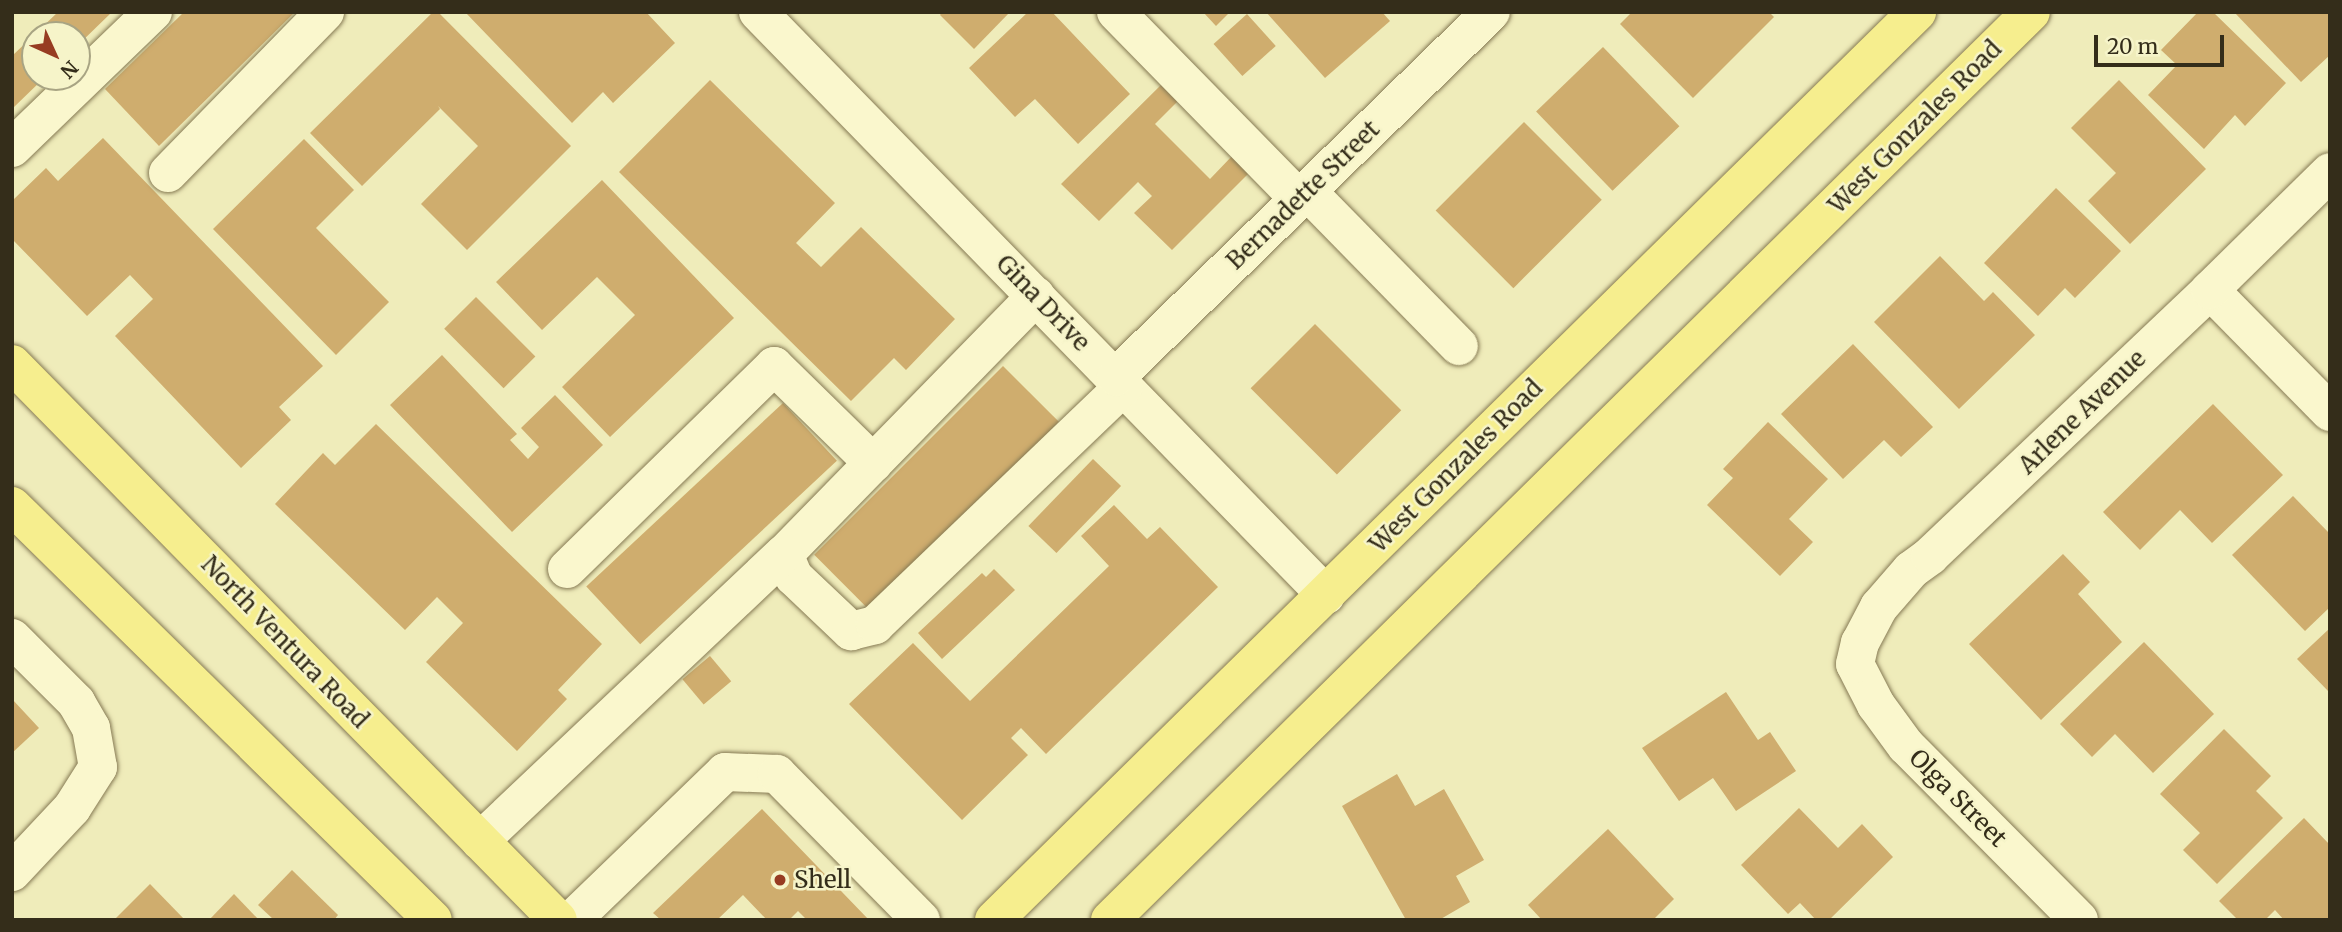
<!DOCTYPE html>
<style>
body{margin:0}
#map{position:relative;width:2342px;height:932px;overflow:hidden;background:#efecba;font-family:Merriweather,serif}
div>[style]{position:absolute}
.building>*{inset:0;background:#cfad6e;transform-origin:0 0}
.roads{filter:drop-shadow(0 0 2px #867a54) drop-shadow(0 0 2px #867a54)}
.minor>*{height:38px;margin:-19px;padding:0 19px;transform-origin:19px;border-radius:19px;background:#faf7cd}
.major>*{height:38px;margin:-19px;padding:0 19px;transform-origin:19px;border-radius:19px;background:#f6ee8e}
.dots>*{width:19px;height:19px;translate:-50% -50%;box-sizing:border-box;border:4px solid #f6f4c9;border-radius:50%}
span{translate:-50% -50%;white-space:nowrap;text-align:center;line-height:1.15;-webkit-text-stroke:5px #f6f4c9;paint-order:stroke}
.street-label{font-size:24px;color:#342d1a}
.poi-label{font-size:24px;color:#342d1a}
.left{translate:0 -50%;text-align:left}
.frame{position:absolute;inset:0;border:14px solid #342d1a;pointer-events:none}
.north{position:absolute;left:21px;top:21px;width:70px;height:70px;box-sizing:border-box;background:#f6f4c9;border:2px solid #a8a483;border-radius:50%;rotate:135deg;font-size:19px;font-weight:700;line-height:28px;text-align:center;color:#342d1a}
.north::after{content:'';display:block;margin:auto;width:24px;height:32px;background:#973c22;clip-path:polygon(50% 0,100% 100%,50% 72%,0 100%)}
.scale{position:absolute;left:2094px;top:35px;width:130px;height:32px;box-sizing:border-box;border:4px solid #342d1a;border-top:0;padding-left:9px;font-size:21px;line-height:24px;white-space:nowrap;color:#342d1a;-webkit-text-stroke:5px #f6f4c9;paint-order:stroke}
</style>
<div id="map">
<div class="building">
<i style="clip-path:polygon(58px 12px,112px 12px,77px 46px,77px 35px,35px 35px,35px 77px,45px 77px,12px 109px,12px 56px)"></i>
<i style="clip-path:polygon(184px 12px,295px 12px,159px 146px,105px 89px)"></i>
<i style="clip-path:polygon(433px 12px,438px 12px,571px 146px,467px 250px,421px 204px,478px 146px,438px 106px,440px 109px,362px 186px,310px 133px)"></i>
<i style="clip-path:polygon(465px 12px,646px 12px,675px 43px,613px 103px,603px 92px,572px 123px)"></i>
<i style="clip-path:polygon(942px 12px,1010px 12px,974px 49px,940px 15px)"></i>
<i style="clip-path:polygon(1028px 12px,1052px 12px,1130px 94px,1078px 144px,1035px 99px,1015px 117px,969px 68px)"></i>
<i style="clip-path:polygon(1203px 12px,1230px 12px,1216px 26px)"></i>
<i style="clip-path:polygon(1266px 12px,1382px 12px,1390px 21px,1325px 78px)"></i>
<i style="clip-path:polygon(1632px 12px,1769px 12px,1774px 17px,1693px 98px,1620px 24px)"></i>
<i style="clip-path:polygon(2198px 12px,2213px 12px,2286px 83px,2245px 126px,2235px 115px,2204px 149px,2148px 95px,2177px 65px,2161px 50px)"></i>
<i style="clip-path:polygon(2234px 12px,2330px 12px,2330px 55px,2301px 82px)"></i>
<i style="left:1247px;top:14px;width:43px;height:45px;rotate:48deg"></i>
<i style="left:1603px;top:47px;width:110px;height:93px;rotate:46deg"></i>
<i style="clip-path:polygon(710px 80px,835px 203px,796px 243px,821px 267px,861px 227px,955px 319px,906px 370px,894px 358px,851px 401px,619px 172px)"></i>
<i style="clip-path:polygon(2119px 80px,2206px 169px,2130px 244px,2088px 201px,2116px 173px,2071px 128px)"></i>
<i style="clip-path:polygon(1165px 81px,1181px 98px,1155px 124px,1210px 179px,1233px 155px,1250px 172px,1172px 250px,1134px 213px,1152px 196px,1138px 182px,1099px 221px,1061px 184px)"></i>
<i style="left:1524px;top:122px;width:110px;height:125px;rotate:45deg"></i>
<i style="clip-path:polygon(103px 138px,323px 366px,279px 407px,291px 420px,241px 468px,115px 336px,153px 299px,130px 275px,87px 316px,12px 239px,12px 201px,46px 168px,58px 181px)"></i>
<i style="clip-path:polygon(304px 139px,354px 190px,316px 228px,389px 302px,336px 355px,213px 229px)"></i>
<i style="clip-path:polygon(602px 180px,734px 318px,610px 437px,562px 387px,635px 315px,597px 277px,542px 330px,496px 282px)"></i>
<i style="clip-path:polygon(2056px 188px,2121px 251px,2075px 298px,2065px 288px,2038px 316px,1984px 263px)"></i>
<i style="clip-path:polygon(1940px 256px,1984px 301px,1993px 292px,2035px 335px,1959px 409px,1874px 322px)"></i>
<i style="left:476px;top:297px;width:84px;height:45px;rotate:45deg"></i>
<i style="left:1315px;top:324px;width:122px;height:91px;rotate:45deg"></i>
<i style="clip-path:polygon(1853px 344px,1933px 427px,1901px 457px,1884px 440px,1843px 479px,1781px 414px)"></i>
<i style="clip-path:polygon(442px 355px,517px 434px,510px 440px,528px 459px,539px 447px,521px 428px,555px 395px,603px 445px,512px 532px,390px 405px)"></i>
<i style="left:1003px;top:366px;width:79px;height:267px;rotate:45deg"></i>
<i style="left:783px;top:403px;width:79px;height:269px;rotate:47deg"></i>
<i style="clip-path:polygon(2213px 404px,2283px 475px,2212px 543px,2180px 510px,2140px 550px,2103px 512px)"></i>
<i style="clip-path:polygon(1768px 422px,1828px 479px,1789px 519px,1813px 542px,1780px 576px,1707px 505px,1733px 478px,1723px 469px)"></i>
<i style="clip-path:polygon(376px 424px,602px 644px,558px 690px,567px 699px,517px 751px,426px 662px,463px 623px,437px 597px,405px 630px,275px 504px,323px 453px,335px 465px)"></i>
<i style="left:1093px;top:459px;width:39px;height:93px;rotate:44deg"></i>
<i style="clip-path:polygon(2293px 496px,2330px 534px,2330px 607px,2305px 631px,2232px 555px)"></i>
<i style="clip-path:polygon(1114px 505px,1147px 539px,1160px 527px,1218px 587px,1046px 754px,1021px 728px,1011px 738px,1028px 755px,962px 820px,849px 704px,913px 643px,970px 701px,1109px 566px,1081px 536px)"></i>
<i style="clip-path:polygon(2063px 554px,2090px 582px,2078px 594px,2122px 642px,2041px 720px,1969px 644px)"></i>
<i style="clip-path:polygon(994px 569px,1015px 590px,942px 659px,918px 633px,982px 573px,986px 577px)"></i>
<i style="clip-path:polygon(2330px 628px,2330px 693px,2297px 659px)"></i>
<i style="clip-path:polygon(2144px 642px,2214px 714px,2153px 773px,2115px 734px,2092px 757px,2060px 724px)"></i>
<i style="left:710px;top:656px;width:33px;height:36px;rotate:50deg"></i>
<i style="clip-path:polygon(1726px 692px,1758px 740px,1770px 732px,1796px 771px,1736px 811px,1713px 778px,1679px 801px,1642px 748px)"></i>
<i style="clip-path:polygon(12px 699px,39px 728px,12px 753px)"></i>
<i style="clip-path:polygon(2224px 729px,2271px 776px,2256px 791px,2283px 818px,2217px 884px,2183px 850px,2200px 833px,2160px 794px)"></i>
<i style="clip-path:polygon(1397px 774px,1415px 806px,1444px 789px,1484px 860px,1456px 876px,1470px 902px,1439px 920px,1406px 920px,1342px 806px)"></i>
<i style="clip-path:polygon(1799px 808px,1838px 848px,1862px 824px,1893px 857px,1829px 920px,1816px 920px,1800px 903px,1788px 914px,1741px 865px)"></i>
<i style="clip-path:polygon(762px 809px,869px 920px,807px 920px,798px 911px,789px 920px,767px 920px,743px 895px,717px 920px,661px 920px,653px 913px)"></i>
<i style="clip-path:polygon(2304px 818px,2330px 845px,2330px 920px,2284px 920px,2275px 910px,2265px 920px,2238px 920px,2219px 901px)"></i>
<i style="clip-path:polygon(1608px 829px,1674px 899px,1653px 920px,1542px 920px,1528px 905px)"></i>
<i style="clip-path:polygon(292px 870px,338px 915px,334px 920px,274px 920px,258px 905px)"></i>
<i style="clip-path:polygon(150px 884px,185px 920px,114px 920px)"></i>
<i style="clip-path:polygon(234px 894px,259px 920px,209px 920px)"></i>
</div>
<div class="roads">
<div class="minor">
<i style="left:758px;top:12px;width:814px;rotate:45.75deg"></i>
<i style="left:1116px;top:12px;width:262px;rotate:45.6deg"></i>
<i style="left:12px;top:148px;width:196px;rotate:-44deg"></i>
<i style="left:168px;top:173px;width:225px;rotate:-45.7deg"></i>
<i style="left:1307px;top:191px;width:217px;rotate:45.6deg"></i>
<i style="left:2210px;top:290px;width:171px;rotate:45.5deg"></i>
<i style="left:1036px;top:296px;width:361px;rotate:134.3deg"></i>
<i style="left:784px;top:554px;width:25px;rotate:67deg"></i>
<i style="left:794px;top:577px;width:79px;rotate:43.5deg"></i>
<i style="left:851px;top:631px;width:25px;rotate:-14deg"></i>
<i style="left:875px;top:625px;width:345px;rotate:-43.8deg"></i>
<i style="left:1116px;top:377px;width:523px;rotate:-44.23deg"></i>
<i style="left:567px;top:569px;width:290px;rotate:-44.4deg"></i>
<i style="left:774px;top:366px;width:139px;rotate:44.4deg"></i>
<i style="left:12px;top:638px;width:91px;rotate:45deg"></i>
<i style="left:76px;top:702px;width:30px;rotate:60deg"></i>
<i style="left:91px;top:728px;width:40px;rotate:80deg"></i>
<i style="left:98px;top:767px;width:49px;rotate:122.4deg"></i>
<i style="left:72px;top:808px;width:88px;rotate:133.2deg"></i>
<i style="left:480px;top:841px;width:418px;rotate:-43.4deg"></i>
<i style="left:572px;top:920px;width:213px;rotate:-44deg"></i>
<i style="left:725px;top:772px;width:52px;rotate:2.2deg"></i>
<i style="left:777px;top:774px;width:205px;rotate:45.4deg"></i>
<i style="left:2079px;top:920px;width:245px;rotate:-134.8deg"></i>
<i style="left:1906px;top:746px;width:51px;rotate:-126.2deg"></i>
<i style="left:1876px;top:705px;width:46px;rotate:-117.1deg"></i>
<i style="left:1855px;top:664px;width:22px;rotate:-77deg"></i>
<i style="left:1860px;top:643px;width:41px;rotate:-62.2deg"></i>
<i style="left:1879px;top:607px;width:49px;rotate:-49.1deg"></i>
<i style="left:1911px;top:570px;width:24px;rotate:-36deg"></i>
<i style="left:1930px;top:556px;width:386px;rotate:-43.5deg"></i>
<i style="left:2210px;top:290px;width:168px;rotate:-44.5deg"></i>
</div>
<div class="major">
<i style="left:12px;top:364px;width:779px;rotate:45.52deg"></i>
<i style="left:12px;top:506px;width:590px;rotate:44.52deg"></i>
<i style="left:994px;top:920px;width:1295px;rotate:-44.53deg"></i>
<i style="left:1110px;top:920px;width:1293px;rotate:-44.59deg"></i>
</div>
</div>
<div class="dots">
<i style="left:780px;top:880px;background:#973c22"></i>
</div>
<div class="street-label">
<span style="left:1915px;top:127px;rotate:-45deg">West Gonzales Road</span>
<span style="left:1303px;top:195px;rotate:-44deg">Bernadette Street</span>
<span style="left:1043px;top:303px;rotate:46deg">Gina Drive</span>
<span style="left:2082px;top:412px;rotate:-44deg">Arlene Avenue</span>
<span style="left:1456px;top:466px;rotate:-45deg">West Gonzales Road</span>
<span style="left:285px;top:642px;rotate:46deg">North Ventura Road</span>
<span style="left:1958px;top:798px;rotate:45deg">Olga Street</span>
</div>
<div class="poi-label">
<span class="left" style="left:794px;top:880px">Shell</span>
</div>
<div class="frame"></div>
<div class="north">N</div>
<div class="scale">20 m</div>
</div>
